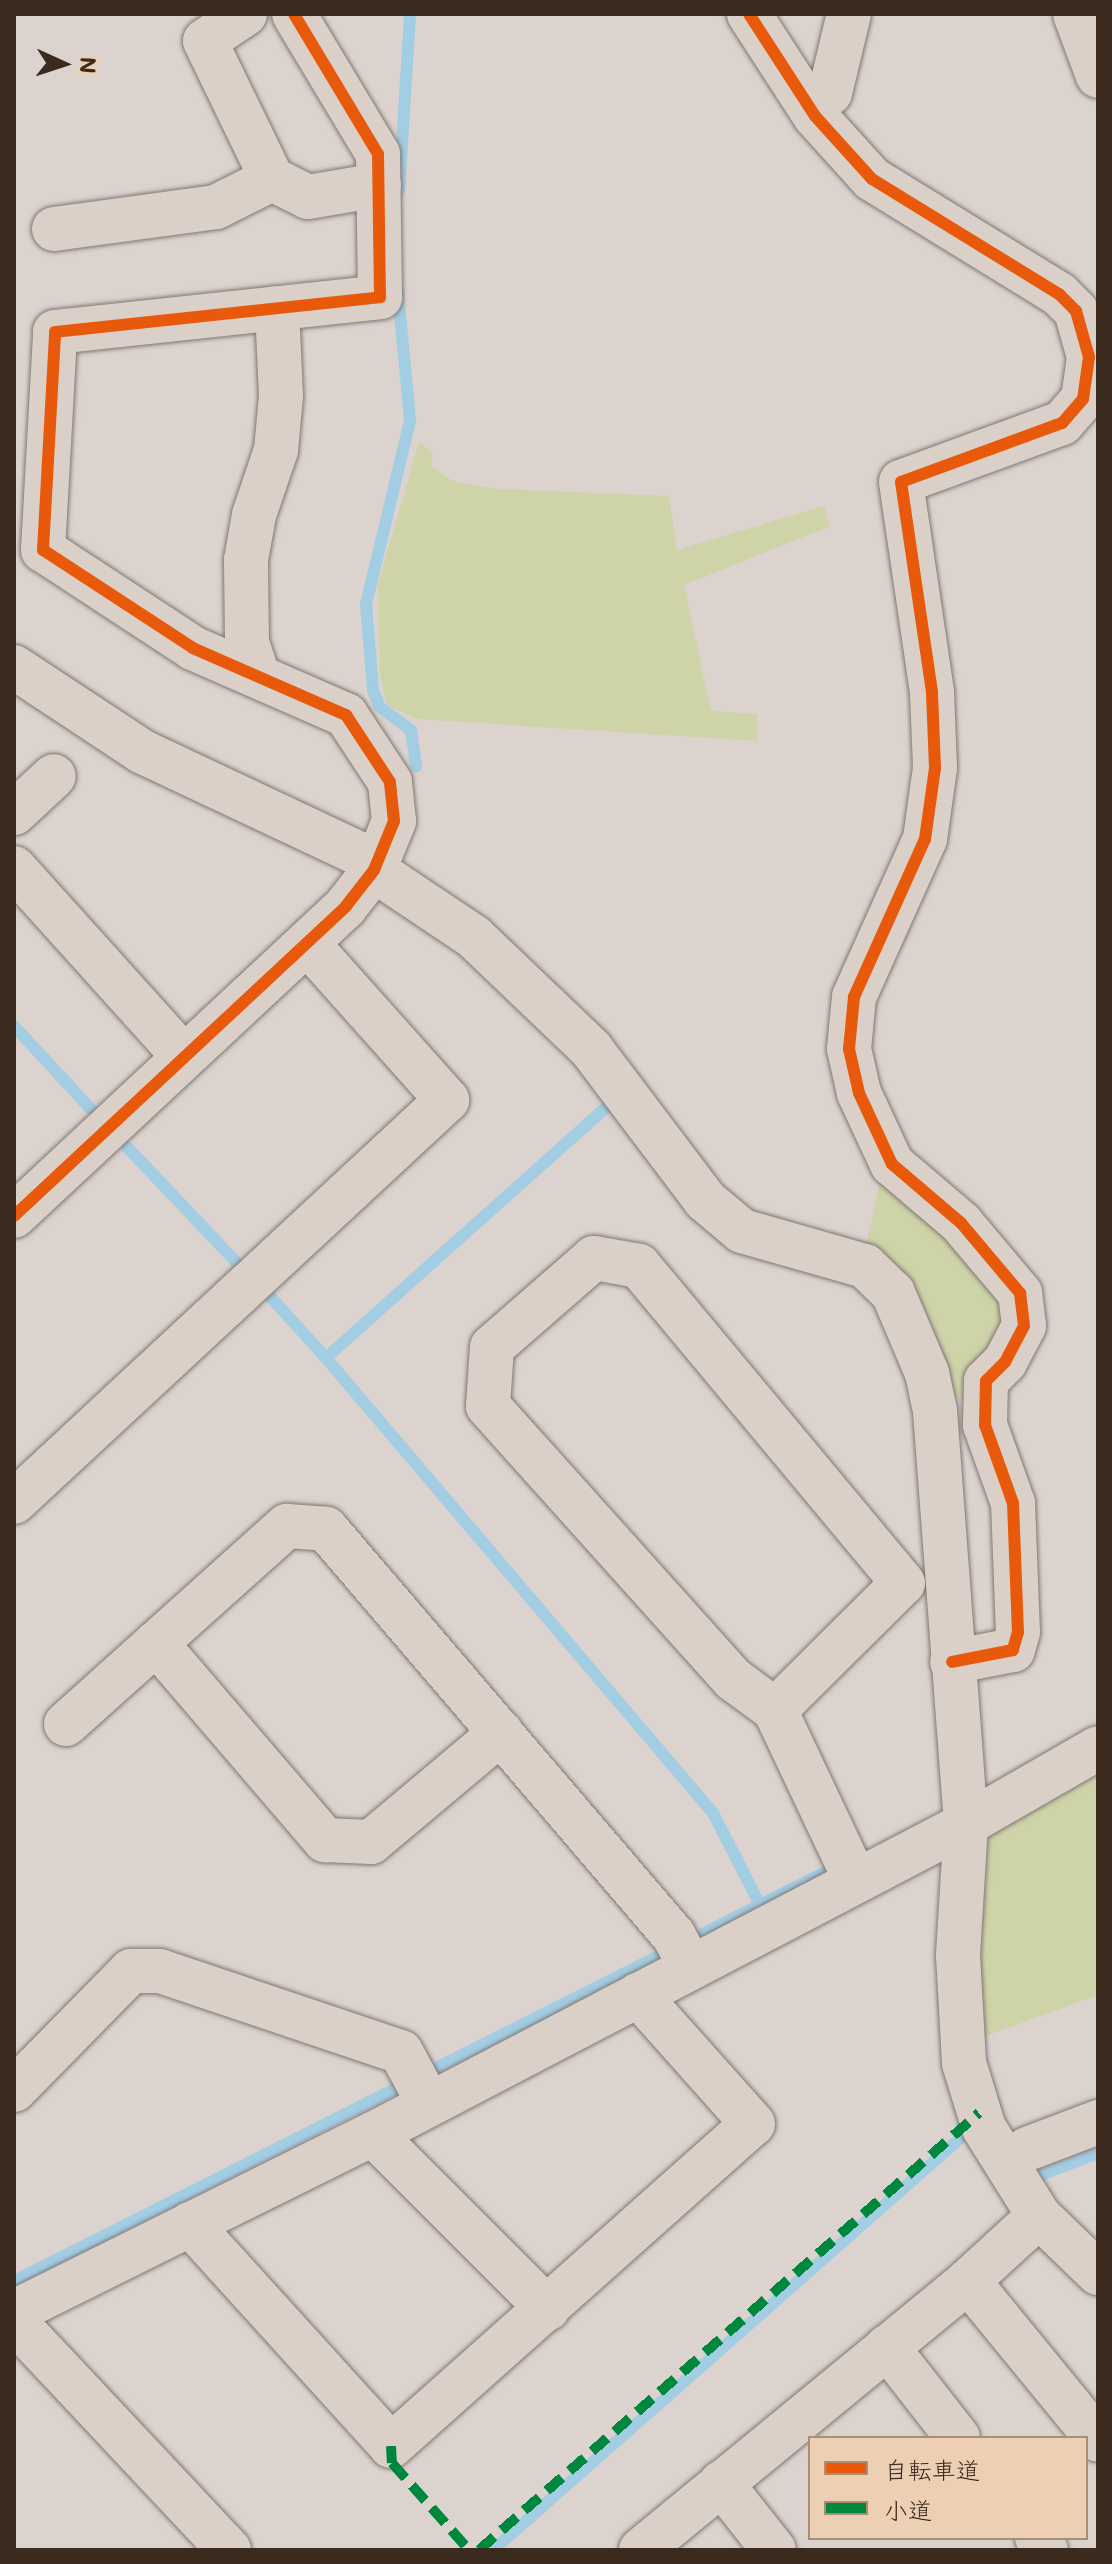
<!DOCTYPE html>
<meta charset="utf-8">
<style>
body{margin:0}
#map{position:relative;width:1112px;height:2564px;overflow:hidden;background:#dcd3cf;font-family:Mali,"Klee One",sans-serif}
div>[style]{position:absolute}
.green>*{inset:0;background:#ced3a8}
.stream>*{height:12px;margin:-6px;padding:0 6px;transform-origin:6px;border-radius:6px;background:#a3cde3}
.roads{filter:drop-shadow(0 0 2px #7e7773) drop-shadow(0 0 2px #7e7773)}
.street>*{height:44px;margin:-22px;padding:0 22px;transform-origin:22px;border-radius:22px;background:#dad0c8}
.quiet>*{height:10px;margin-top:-5px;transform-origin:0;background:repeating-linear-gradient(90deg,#00873e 0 20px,transparent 0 30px)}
.cycleway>*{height:12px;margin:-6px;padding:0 6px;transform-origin:6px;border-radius:6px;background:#e8590c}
span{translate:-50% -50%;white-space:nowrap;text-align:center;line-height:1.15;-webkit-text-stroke:8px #edd0b4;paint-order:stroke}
.frame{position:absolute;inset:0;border:16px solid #3b2a1e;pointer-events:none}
.legend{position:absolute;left:808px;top:2436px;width:280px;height:104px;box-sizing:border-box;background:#edd0b4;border:2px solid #a68e78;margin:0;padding:10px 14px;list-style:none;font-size:24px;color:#3b2a1e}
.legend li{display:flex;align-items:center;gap:16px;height:40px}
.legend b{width:40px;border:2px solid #a68e78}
.north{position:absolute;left:24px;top:24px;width:80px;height:80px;-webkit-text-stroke:6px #edd0b4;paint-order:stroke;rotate:93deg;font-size:22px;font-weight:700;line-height:32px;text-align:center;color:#3b2a1e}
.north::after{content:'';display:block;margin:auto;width:28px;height:36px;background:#3b2a1e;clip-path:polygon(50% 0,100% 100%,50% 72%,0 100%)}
</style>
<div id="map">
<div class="green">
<i style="clip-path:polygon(419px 442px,433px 453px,431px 466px,453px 481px,499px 489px,669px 496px,677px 550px,824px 506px,830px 526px,684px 585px,711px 711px,757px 714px,757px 741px,417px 719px,387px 705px,380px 675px,378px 584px)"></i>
<i style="clip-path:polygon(882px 1170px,1012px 1296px,977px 1398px,940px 1396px,865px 1252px)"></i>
<i style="clip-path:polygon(1098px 1762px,1098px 1995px,983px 2037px,979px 1979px,989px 1835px)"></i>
</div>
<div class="stream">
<i style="left:399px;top:191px;width:177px;rotate:-86.4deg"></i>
<i style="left:398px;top:293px;width:129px;rotate:84.6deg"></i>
<i style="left:410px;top:421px;width:188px;rotate:103.5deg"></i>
<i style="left:366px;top:604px;width:86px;rotate:85.3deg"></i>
<i style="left:373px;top:690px;width:18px;rotate:68deg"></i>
<i style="left:380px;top:707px;width:39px;rotate:37deg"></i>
<i style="left:411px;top:730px;width:37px;rotate:82deg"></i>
<i style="left:14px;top:1026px;width:112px;rotate:47.2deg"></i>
<i style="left:611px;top:1095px;width:8px;rotate:90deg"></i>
<i style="left:611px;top:1103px;width:382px;rotate:138.2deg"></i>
<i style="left:326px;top:1358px;width:597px;rotate:49.62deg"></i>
<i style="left:713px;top:1813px;width:103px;rotate:62.9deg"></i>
<i style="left:127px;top:1147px;width:166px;rotate:46.5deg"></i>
<i style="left:267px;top:1293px;width:88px;rotate:47.8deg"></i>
<i style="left:1031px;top:2179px;width:72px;rotate:-21.2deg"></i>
<i style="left:14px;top:2281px;width:926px;rotate:-26.76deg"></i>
<i style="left:493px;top:2550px;width:640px;rotate:-41.39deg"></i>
</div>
<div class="roads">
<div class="street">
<i style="left:245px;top:14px;width:48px;rotate:146deg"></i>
<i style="left:205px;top:41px;width:153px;rotate:64.1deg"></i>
<i style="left:272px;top:179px;width:40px;rotate:26.6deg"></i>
<i style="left:308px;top:197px;width:72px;rotate:-9.6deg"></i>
<i style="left:749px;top:14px;width:121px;rotate:57.1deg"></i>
<i style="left:815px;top:116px;width:85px;rotate:47.9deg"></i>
<i style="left:872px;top:179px;width:220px;rotate:31.6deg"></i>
<i style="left:1059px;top:294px;width:24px;rotate:45deg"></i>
<i style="left:1076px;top:311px;width:48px;rotate:74.2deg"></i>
<i style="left:1089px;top:357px;width:42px;rotate:98.1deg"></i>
<i style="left:1083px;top:399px;width:32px;rotate:131deg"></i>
<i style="left:1062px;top:423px;width:171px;rotate:159.9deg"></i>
<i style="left:901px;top:482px;width:213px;rotate:81.6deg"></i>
<i style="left:932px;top:693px;width:75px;rotate:87.7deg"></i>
<i style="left:935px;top:768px;width:72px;rotate:98deg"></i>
<i style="left:925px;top:839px;width:173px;rotate:114.2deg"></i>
<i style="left:854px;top:997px;width:52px;rotate:95.5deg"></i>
<i style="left:849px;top:1049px;width:45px;rotate:77.2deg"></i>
<i style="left:859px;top:1093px;width:78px;rotate:65.1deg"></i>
<i style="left:892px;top:1164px;width:91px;rotate:40.5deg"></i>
<i style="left:961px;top:1223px;width:92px;rotate:49.9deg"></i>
<i style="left:1020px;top:1293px;width:33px;rotate:83deg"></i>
<i style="left:1024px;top:1326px;width:41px;rotate:117.8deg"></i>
<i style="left:1005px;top:1362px;width:27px;rotate:135deg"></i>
<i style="left:986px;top:1381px;width:44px;rotate:91.3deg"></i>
<i style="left:985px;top:1425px;width:83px;rotate:70.3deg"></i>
<i style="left:1013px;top:1503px;width:129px;rotate:87.8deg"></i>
<i style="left:1018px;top:1632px;width:19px;rotate:106deg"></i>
<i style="left:1013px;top:1650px;width:62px;rotate:168.9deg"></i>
<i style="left:1075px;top:14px;width:66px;rotate:69.6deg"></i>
<i style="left:830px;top:93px;width:81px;rotate:-76.5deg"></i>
<i style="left:54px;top:229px;width:163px;rotate:-7.7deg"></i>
<i style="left:216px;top:207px;width:63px;rotate:-26.6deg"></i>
<i style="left:14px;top:667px;width:154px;rotate:33.4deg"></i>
<i style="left:143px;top:752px;width:259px;rotate:25.2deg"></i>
<i style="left:258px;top:676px;width:35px;rotate:-108deg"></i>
<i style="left:247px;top:643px;width:83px;rotate:-90.7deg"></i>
<i style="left:246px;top:560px;width:46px;rotate:-79.9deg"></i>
<i style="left:254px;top:515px;width:69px;rotate:-71.3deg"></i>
<i style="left:276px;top:450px;width:54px;rotate:-84.7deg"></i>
<i style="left:281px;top:396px;width:88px;rotate:-92.6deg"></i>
<i style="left:14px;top:813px;width:54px;rotate:-42.8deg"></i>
<i style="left:14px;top:868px;width:254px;rotate:48deg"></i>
<i style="left:374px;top:870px;width:120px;rotate:33.8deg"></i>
<i style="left:474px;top:937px;width:162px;rotate:43.7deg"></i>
<i style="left:591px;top:1049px;width:189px;rotate:52.9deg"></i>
<i style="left:705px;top:1200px;width:48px;rotate:40deg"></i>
<i style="left:742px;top:1231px;width:128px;rotate:15.9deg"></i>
<i style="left:865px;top:1266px;width:39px;rotate:44deg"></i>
<i style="left:893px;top:1293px;width:87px;rotate:67deg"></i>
<i style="left:927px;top:1373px;width:39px;rotate:78deg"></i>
<i style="left:935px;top:1411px;width:414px;rotate:85.7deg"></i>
<i style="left:966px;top:1824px;width:131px;rotate:93.5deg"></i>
<i style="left:958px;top:1955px;width:108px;rotate:86.8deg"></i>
<i style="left:964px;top:2063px;width:68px;rotate:72.9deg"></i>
<i style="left:984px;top:2128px;width:104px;rotate:58deg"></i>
<i style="left:1039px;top:2216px;width:82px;rotate:44deg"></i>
<i style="left:14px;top:1216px;width:454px;rotate:-43deg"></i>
<i style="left:346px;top:906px;width:46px;rotate:-52.1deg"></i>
<i style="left:374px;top:870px;width:53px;rotate:-67.8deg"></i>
<i style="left:394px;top:821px;width:39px;rotate:-96deg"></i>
<i style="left:390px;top:782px;width:80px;rotate:-123.3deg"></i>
<i style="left:346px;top:715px;width:167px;rotate:-156.4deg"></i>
<i style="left:193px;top:648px;width:179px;rotate:-146.8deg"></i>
<i style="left:43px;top:550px;width:218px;rotate:-86.8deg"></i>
<i style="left:55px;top:332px;width:327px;rotate:-6.1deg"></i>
<i style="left:380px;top:297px;width:143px;rotate:-90.8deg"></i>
<i style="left:378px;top:154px;width:163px;rotate:-121deg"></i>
<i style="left:14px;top:1502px;width:591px;rotate:-42.87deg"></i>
<i style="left:447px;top:1100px;width:210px;rotate:-131.7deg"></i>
<i style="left:156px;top:1643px;width:260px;rotate:49.4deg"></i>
<i style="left:325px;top:1840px;width:46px;rotate:2.5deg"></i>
<i style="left:371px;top:1842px;width:170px;rotate:-40deg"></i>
<i style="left:775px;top:1710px;width:180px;rotate:-44.8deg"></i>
<i style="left:903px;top:1583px;width:413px;rotate:-129.8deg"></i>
<i style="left:639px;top:1266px;width:46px;rotate:-169.9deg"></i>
<i style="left:594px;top:1258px;width:135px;rotate:138.9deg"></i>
<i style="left:492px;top:1347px;width:59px;rotate:93.9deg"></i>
<i style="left:488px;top:1406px;width:367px;rotate:48.1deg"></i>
<i style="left:733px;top:1679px;width:52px;rotate:36.4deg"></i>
<i style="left:775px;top:1710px;width:189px;rotate:64.7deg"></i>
<i style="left:66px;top:1724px;width:297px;rotate:-41.9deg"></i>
<i style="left:287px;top:1526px;width:39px;rotate:4deg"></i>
<i style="left:326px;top:1529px;width:535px;rotate:49.47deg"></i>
<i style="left:674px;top:1936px;width:34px;rotate:62deg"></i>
<i style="left:14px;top:2090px;width:167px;rotate:-45.5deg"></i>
<i style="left:131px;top:1971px;width:29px"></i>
<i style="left:160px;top:1971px;width:254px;rotate:18.6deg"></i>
<i style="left:401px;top:2052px;width:59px;rotate:61.7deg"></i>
<i style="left:373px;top:2134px;width:247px;rotate:45deg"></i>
<i style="left:1027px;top:2149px;width:76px;rotate:-20.8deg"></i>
<i style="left:190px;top:2224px;width:299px;rotate:47.8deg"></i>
<i style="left:391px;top:2446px;width:484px;rotate:-41.7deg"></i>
<i style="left:753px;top:2124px;width:173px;rotate:-131.7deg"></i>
<i style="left:968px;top:2281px;width:205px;rotate:50.7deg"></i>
<i style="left:14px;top:2312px;width:401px;rotate:-26.4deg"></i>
<i style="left:373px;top:2134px;width:669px;rotate:-27.6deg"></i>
<i style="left:966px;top:1824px;width:152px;rotate:-29.9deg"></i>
<i style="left:14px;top:2321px;width:314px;rotate:46.8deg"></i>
<i style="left:887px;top:2347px;width:115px;rotate:52deg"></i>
<i style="left:721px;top:2483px;width:85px;rotate:51.7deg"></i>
<i style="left:1037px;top:2538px;width:15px;rotate:53deg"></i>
<i style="left:641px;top:2550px;width:423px;rotate:-39.4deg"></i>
<i style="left:968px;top:2281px;width:96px;rotate:-42.5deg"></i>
</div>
</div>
<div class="quiet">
<i style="left:391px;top:2446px;width:17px;rotate:87deg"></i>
<i style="left:392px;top:2463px;width:116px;rotate:48.5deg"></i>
<i style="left:479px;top:2550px;width:664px;rotate:-41.15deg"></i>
</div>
<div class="cycleway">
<i style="left:749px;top:14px;width:121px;rotate:57.1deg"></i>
<i style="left:815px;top:116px;width:85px;rotate:47.9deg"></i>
<i style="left:872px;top:179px;width:220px;rotate:31.6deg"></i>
<i style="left:1059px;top:294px;width:24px;rotate:45deg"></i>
<i style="left:1076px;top:311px;width:48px;rotate:74.2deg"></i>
<i style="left:1089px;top:357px;width:42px;rotate:98.1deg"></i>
<i style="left:1083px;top:399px;width:32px;rotate:131deg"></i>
<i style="left:1062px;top:423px;width:171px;rotate:159.9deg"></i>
<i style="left:901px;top:482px;width:213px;rotate:81.6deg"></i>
<i style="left:932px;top:693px;width:75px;rotate:87.7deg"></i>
<i style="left:935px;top:768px;width:72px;rotate:98deg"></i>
<i style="left:925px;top:839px;width:173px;rotate:114.2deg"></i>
<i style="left:854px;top:997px;width:52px;rotate:95.5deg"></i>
<i style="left:849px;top:1049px;width:45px;rotate:77.2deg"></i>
<i style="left:859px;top:1093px;width:78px;rotate:65.1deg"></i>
<i style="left:892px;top:1164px;width:91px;rotate:40.5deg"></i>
<i style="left:961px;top:1223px;width:92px;rotate:49.9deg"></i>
<i style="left:1020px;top:1293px;width:33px;rotate:83deg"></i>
<i style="left:1024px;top:1326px;width:41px;rotate:117.8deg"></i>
<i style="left:1005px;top:1362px;width:27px;rotate:135deg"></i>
<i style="left:986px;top:1381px;width:44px;rotate:91.3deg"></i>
<i style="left:985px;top:1425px;width:83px;rotate:70.3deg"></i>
<i style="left:1013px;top:1503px;width:129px;rotate:87.8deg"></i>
<i style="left:1018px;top:1632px;width:19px;rotate:106deg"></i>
<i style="left:1013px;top:1650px;width:62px;rotate:168.9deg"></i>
<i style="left:14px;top:1216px;width:454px;rotate:-43deg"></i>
<i style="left:346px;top:906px;width:46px;rotate:-52.1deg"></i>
<i style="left:374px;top:870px;width:53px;rotate:-67.8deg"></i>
<i style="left:394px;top:821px;width:39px;rotate:-96deg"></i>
<i style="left:390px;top:782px;width:80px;rotate:-123.3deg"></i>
<i style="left:346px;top:715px;width:167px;rotate:-156.4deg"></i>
<i style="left:193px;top:648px;width:179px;rotate:-146.8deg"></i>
<i style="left:43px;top:550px;width:218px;rotate:-86.8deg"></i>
<i style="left:55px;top:332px;width:327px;rotate:-6.1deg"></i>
<i style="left:380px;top:297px;width:143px;rotate:-90.8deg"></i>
<i style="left:378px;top:154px;width:163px;rotate:-121deg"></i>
</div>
<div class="frame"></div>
<ul class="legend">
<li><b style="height:10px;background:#e8590c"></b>自転車道</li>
<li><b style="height:10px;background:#00873e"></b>小道</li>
</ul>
<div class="north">N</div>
</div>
